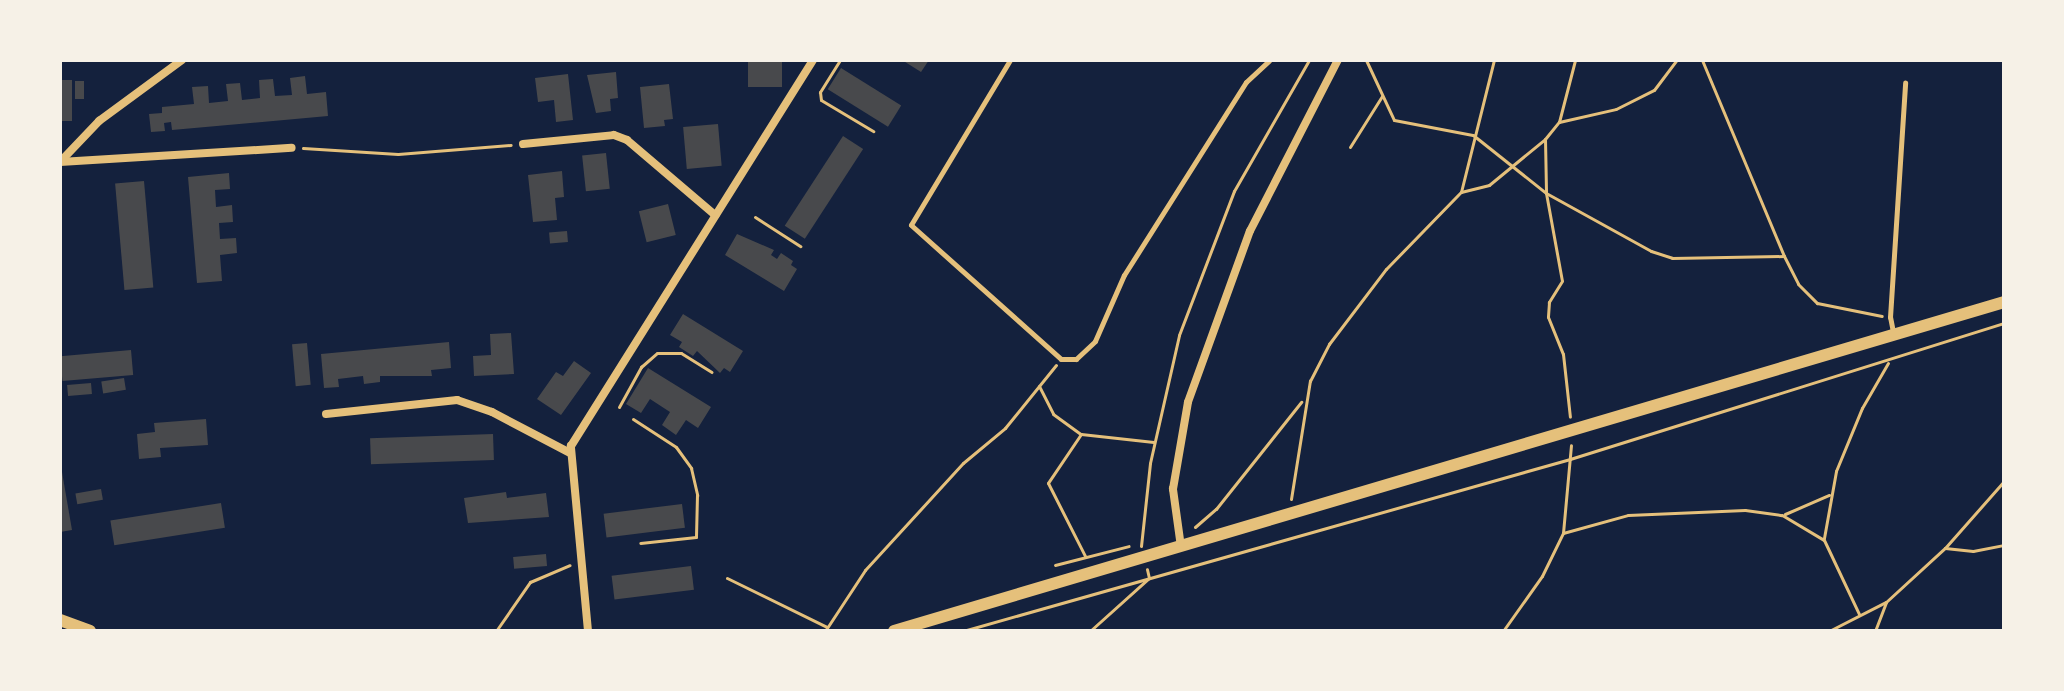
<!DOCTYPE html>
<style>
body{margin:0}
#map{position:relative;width:2064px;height:691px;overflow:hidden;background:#14213d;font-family:"Titillium Web",sans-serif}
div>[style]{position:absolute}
.building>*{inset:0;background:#48494c;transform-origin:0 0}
.path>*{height:3px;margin:-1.5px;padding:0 1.5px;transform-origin:1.5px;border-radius:1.5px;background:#e5c07b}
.service>*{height:5px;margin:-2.5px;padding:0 2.5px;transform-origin:2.5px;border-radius:2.5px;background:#e5c07b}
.minor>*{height:8px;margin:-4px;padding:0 4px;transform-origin:4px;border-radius:4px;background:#e5c07b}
.secondary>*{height:12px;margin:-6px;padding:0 6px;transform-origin:6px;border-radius:6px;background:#e5c07b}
span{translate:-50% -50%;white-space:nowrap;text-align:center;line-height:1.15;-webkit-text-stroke:7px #f6f1e7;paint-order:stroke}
.frame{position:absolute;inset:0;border:62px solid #f6f1e7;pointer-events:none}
</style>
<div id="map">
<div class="building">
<i style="left:748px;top:60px;width:34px;height:27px"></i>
<i style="clip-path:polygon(902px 60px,929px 60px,921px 72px)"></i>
<i style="left:841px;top:68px;width:71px;height:25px;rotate:32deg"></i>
<i style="clip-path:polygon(616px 72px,618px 98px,610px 99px,611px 111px,596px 113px,587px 75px)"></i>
<i style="clip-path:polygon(568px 74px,573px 120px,556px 122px,554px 100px,538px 102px,535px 78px)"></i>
<i style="clip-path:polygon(305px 76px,307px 94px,326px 92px,328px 116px,172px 130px,171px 122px,164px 123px,165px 131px,151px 132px,149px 114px,162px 113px,162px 107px,194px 104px,192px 87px,208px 86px,209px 103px,228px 101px,226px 84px,240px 83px,242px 100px,260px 98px,259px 80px,273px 79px,275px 96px,292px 95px,290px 78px)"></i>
<i style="left:60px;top:80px;width:12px;height:41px"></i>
<i style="left:75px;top:81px;width:9px;height:18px"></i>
<i style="clip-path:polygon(669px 84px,673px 119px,664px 120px,665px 126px,644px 128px,640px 87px)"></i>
<i style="left:718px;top:124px;width:42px;height:35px;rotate:85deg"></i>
<i style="left:843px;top:136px;width:24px;height:107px;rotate:33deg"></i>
<i style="left:606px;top:153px;width:36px;height:24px;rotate:84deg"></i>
<i style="clip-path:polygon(562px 171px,564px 197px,555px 198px,557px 220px,533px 222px,528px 175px)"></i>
<i style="clip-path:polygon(229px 173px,230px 189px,215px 190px,216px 207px,232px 205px,233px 222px,219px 223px,220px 239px,236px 238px,237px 253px,220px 255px,222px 281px,197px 283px,188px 177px)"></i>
<i style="left:144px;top:181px;width:107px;height:29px;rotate:85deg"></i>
<i style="left:668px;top:204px;width:32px;height:30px;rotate:76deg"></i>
<i style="left:567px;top:231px;width:11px;height:18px;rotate:85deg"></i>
<i style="clip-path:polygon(737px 234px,774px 250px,771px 255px,777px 259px,781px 253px,793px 261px,791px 265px,797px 269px,784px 291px,725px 255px)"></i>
<i style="clip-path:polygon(683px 314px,743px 351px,730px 372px,724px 368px,720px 373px,697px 351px,693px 356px,679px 347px,682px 342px,670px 335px)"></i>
<i style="clip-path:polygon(511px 333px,514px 374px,474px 376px,473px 356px,491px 355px,490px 334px)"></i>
<i style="clip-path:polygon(449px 342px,451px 368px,431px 370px,432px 376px,380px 376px,380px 382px,364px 384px,363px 376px,338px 379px,339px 387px,324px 388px,321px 354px)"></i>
<i style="left:307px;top:343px;width:42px;height:15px;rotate:85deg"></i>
<i style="left:131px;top:350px;width:25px;height:71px;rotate:85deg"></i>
<i style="clip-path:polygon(574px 361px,591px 373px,561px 415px,537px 399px,556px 372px,563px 376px)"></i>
<i style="clip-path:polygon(648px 368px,711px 407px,698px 428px,686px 420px,676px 435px,662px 425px,670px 412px,650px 399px,641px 413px,626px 404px)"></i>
<i style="left:124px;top:378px;width:12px;height:23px;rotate:81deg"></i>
<i style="left:91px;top:383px;width:11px;height:24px;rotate:85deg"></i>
<i style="clip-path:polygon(206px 419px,208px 445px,160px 448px,161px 457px,139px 459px,137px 434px,155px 432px,154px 423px)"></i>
<i style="left:493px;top:434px;width:26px;height:123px;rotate:88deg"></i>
<i style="clip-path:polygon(62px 472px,72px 530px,60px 532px,60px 473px)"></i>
<i style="left:101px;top:489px;width:11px;height:26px;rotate:80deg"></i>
<i style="clip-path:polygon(506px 492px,507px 498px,546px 493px,549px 517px,468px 523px,464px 498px)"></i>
<i style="left:221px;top:503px;width:25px;height:112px;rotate:81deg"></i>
<i style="left:682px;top:504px;width:24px;height:79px;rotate:83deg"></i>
<i style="left:546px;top:554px;width:12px;height:33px;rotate:85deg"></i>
<i style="left:691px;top:566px;width:24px;height:80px;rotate:83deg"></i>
</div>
<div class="path">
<i style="left:840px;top:60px;width:38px;rotate:122deg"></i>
<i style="left:820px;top:92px;width:8px;rotate:83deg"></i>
<i style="left:821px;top:100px;width:61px;rotate:30.8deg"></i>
<i style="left:1366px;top:60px;width:66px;rotate:65deg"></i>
<i style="left:1394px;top:120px;width:80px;rotate:10.8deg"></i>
<i style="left:1473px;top:135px;width:93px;rotate:38.5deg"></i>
<i style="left:1546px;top:193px;width:120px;rotate:28.9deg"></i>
<i style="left:1651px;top:251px;width:22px;rotate:18deg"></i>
<i style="left:1672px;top:258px;width:112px;rotate:-1deg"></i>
<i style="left:1784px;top:256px;width:31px;rotate:63deg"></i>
<i style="left:1798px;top:284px;width:27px;rotate:45deg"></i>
<i style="left:1817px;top:303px;width:66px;rotate:11.3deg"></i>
<i style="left:1702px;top:60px;width:212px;rotate:67.3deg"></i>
<i style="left:1559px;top:122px;width:58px;rotate:-12.8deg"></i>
<i style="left:1616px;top:109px;width:42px;rotate:-26.6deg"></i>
<i style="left:1654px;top:90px;width:38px;rotate:-53deg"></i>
<i style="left:1545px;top:139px;width:54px;rotate:88.9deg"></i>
<i style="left:1546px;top:193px;width:89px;rotate:79.7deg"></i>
<i style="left:1562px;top:281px;width:25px;rotate:122deg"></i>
<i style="left:1549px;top:302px;width:15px;rotate:94deg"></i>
<i style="left:1548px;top:317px;width:40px;rotate:68deg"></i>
<i style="left:1563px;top:354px;width:63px;rotate:83.7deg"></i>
<i style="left:1350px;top:147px;width:60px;rotate:-57.9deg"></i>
<i style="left:303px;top:148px;width:95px;rotate:3.6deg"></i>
<i style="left:398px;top:154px;width:113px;rotate:-4.6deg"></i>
<i style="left:1461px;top:192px;width:29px;rotate:-14deg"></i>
<i style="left:1489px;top:185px;width:72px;rotate:-39.4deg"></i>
<i style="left:1545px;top:139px;width:22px;rotate:-51deg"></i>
<i style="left:1559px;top:122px;width:64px;rotate:-75.5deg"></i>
<i style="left:755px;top:217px;width:54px;rotate:32.8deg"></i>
<i style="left:1039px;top:386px;width:31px;rotate:63deg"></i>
<i style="left:1053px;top:414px;width:34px;rotate:36deg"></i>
<i style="left:1081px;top:434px;width:73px;rotate:6.3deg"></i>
<i style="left:619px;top:407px;width:46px;rotate:-61.2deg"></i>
<i style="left:641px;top:367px;width:21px;rotate:-41deg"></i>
<i style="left:657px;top:353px;width:24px"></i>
<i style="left:681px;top:353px;width:36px;rotate:32deg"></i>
<i style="left:633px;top:419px;width:51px;rotate:33.1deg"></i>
<i style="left:676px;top:447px;width:26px;rotate:54deg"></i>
<i style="left:691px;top:468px;width:28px;rotate:77deg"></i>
<i style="left:697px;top:495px;width:42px;rotate:91.4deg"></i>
<i style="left:696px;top:537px;width:56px;rotate:173.9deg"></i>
<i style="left:1081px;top:434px;width:59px;rotate:124deg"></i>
<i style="left:1048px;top:483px;width:82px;rotate:63.1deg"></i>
<i style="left:1291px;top:499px;width:120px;rotate:-80.9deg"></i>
<i style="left:1310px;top:381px;width:42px;rotate:-62.8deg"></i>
<i style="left:1329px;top:344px;width:94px;rotate:-52.8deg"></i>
<i style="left:1386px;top:269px;width:107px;rotate:-45.8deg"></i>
<i style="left:1461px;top:192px;width:136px;rotate:-76deg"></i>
<i style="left:1785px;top:514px;width:48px;rotate:-23.4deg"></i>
<i style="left:1195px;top:527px;width:28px;rotate:-41deg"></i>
<i style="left:1216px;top:509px;width:137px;rotate:-51.5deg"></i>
<i style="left:1563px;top:533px;width:67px;rotate:-15.5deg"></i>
<i style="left:1628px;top:515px;width:117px;rotate:-2.4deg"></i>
<i style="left:1745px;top:510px;width:37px;rotate:8deg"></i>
<i style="left:1782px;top:515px;width:49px;rotate:30.8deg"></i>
<i style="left:1824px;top:540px;width:82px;rotate:64.7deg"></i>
<i style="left:1824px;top:538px;width:68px;rotate:-79.8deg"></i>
<i style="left:1836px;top:471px;width:68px;rotate:-67.6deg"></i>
<i style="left:1862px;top:408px;width:52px;rotate:-60deg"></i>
<i style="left:1141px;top:546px;width:83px;rotate:-83.8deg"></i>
<i style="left:1150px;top:463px;width:131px;rotate:-77.2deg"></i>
<i style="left:1179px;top:335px;width:154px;rotate:-69.1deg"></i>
<i style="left:1234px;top:191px;width:151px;rotate:-60.2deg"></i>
<i style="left:1945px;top:548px;width:28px;rotate:6deg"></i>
<i style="left:1973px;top:551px;width:32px;rotate:-11deg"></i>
<i style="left:1055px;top:565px;width:76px;rotate:-14.4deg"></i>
<i style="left:727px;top:578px;width:111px;rotate:26.1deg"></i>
<i style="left:496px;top:631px;width:60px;rotate:-55.2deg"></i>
<i style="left:530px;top:582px;width:43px;rotate:-23deg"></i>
<i style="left:825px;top:631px;width:73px;rotate:-56.7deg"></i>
<i style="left:865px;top:570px;width:145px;rotate:-47.5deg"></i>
<i style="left:963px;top:463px;width:55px;rotate:-39.8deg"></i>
<i style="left:1005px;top:428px;width:81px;rotate:-51deg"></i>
<i style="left:963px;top:631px;width:631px;rotate:-15.82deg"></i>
<i style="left:1570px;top:459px;width:455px;rotate:-17.4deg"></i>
<i style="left:1090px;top:631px;width:79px;rotate:-41.9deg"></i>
<i style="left:1149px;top:578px;width:9px;rotate:-103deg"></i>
<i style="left:1503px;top:631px;width:67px;rotate:-54.7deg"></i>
<i style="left:1542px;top:576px;width:48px;rotate:-64deg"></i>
<i style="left:1563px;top:533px;width:88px;rotate:-84.8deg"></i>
<i style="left:1829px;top:631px;width:64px;rotate:-27deg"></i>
<i style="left:1886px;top:602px;width:80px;rotate:-42.5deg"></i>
<i style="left:1945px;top:548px;width:89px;rotate:-48.6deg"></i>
<i style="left:1875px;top:631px;width:31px;rotate:-69deg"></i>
</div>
<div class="service">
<i style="left:1010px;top:60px;width:192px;rotate:121deg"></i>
<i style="left:911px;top:225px;width:201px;rotate:41.8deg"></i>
<i style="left:1061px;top:359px;width:15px"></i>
<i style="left:1076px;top:359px;width:26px;rotate:-43deg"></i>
<i style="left:1095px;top:341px;width:72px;rotate:-66.3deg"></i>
<i style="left:1124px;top:275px;width:228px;rotate:-57.7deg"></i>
<i style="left:1246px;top:82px;width:33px;rotate:-43deg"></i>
<i style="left:1893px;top:332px;width:15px;rotate:-101deg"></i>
<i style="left:1890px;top:317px;width:235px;rotate:-86.3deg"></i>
</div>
<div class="minor">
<i style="left:523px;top:144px;width:91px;rotate:-5.6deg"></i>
<i style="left:614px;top:135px;width:14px;rotate:21deg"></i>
<i style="left:627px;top:140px;width:116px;rotate:40.4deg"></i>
<i style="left:60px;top:162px;width:232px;rotate:-3.5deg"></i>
<i style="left:60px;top:162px;width:57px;rotate:-46.4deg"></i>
<i style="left:99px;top:121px;width:103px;rotate:-36.3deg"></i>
<i style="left:326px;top:414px;width:132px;rotate:-6.1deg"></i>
<i style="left:457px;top:400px;width:37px;rotate:19deg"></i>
<i style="left:492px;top:412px;width:88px;rotate:27.7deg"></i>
<i style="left:1181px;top:547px;width:59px;rotate:-97.9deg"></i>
<i style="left:1173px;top:489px;width:88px;rotate:-80.2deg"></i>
<i style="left:1188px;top:402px;width:182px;rotate:-70.1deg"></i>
<i style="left:1250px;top:231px;width:192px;rotate:-62.8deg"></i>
<i style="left:588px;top:631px;width:186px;rotate:-95.3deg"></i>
<i style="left:571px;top:446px;width:456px;rotate:-57.9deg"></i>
</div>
<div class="secondary">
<i style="left:60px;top:620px;width:32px;rotate:20deg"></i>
<i style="left:894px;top:631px;width:1158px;rotate:-16.51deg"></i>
</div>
<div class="frame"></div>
</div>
